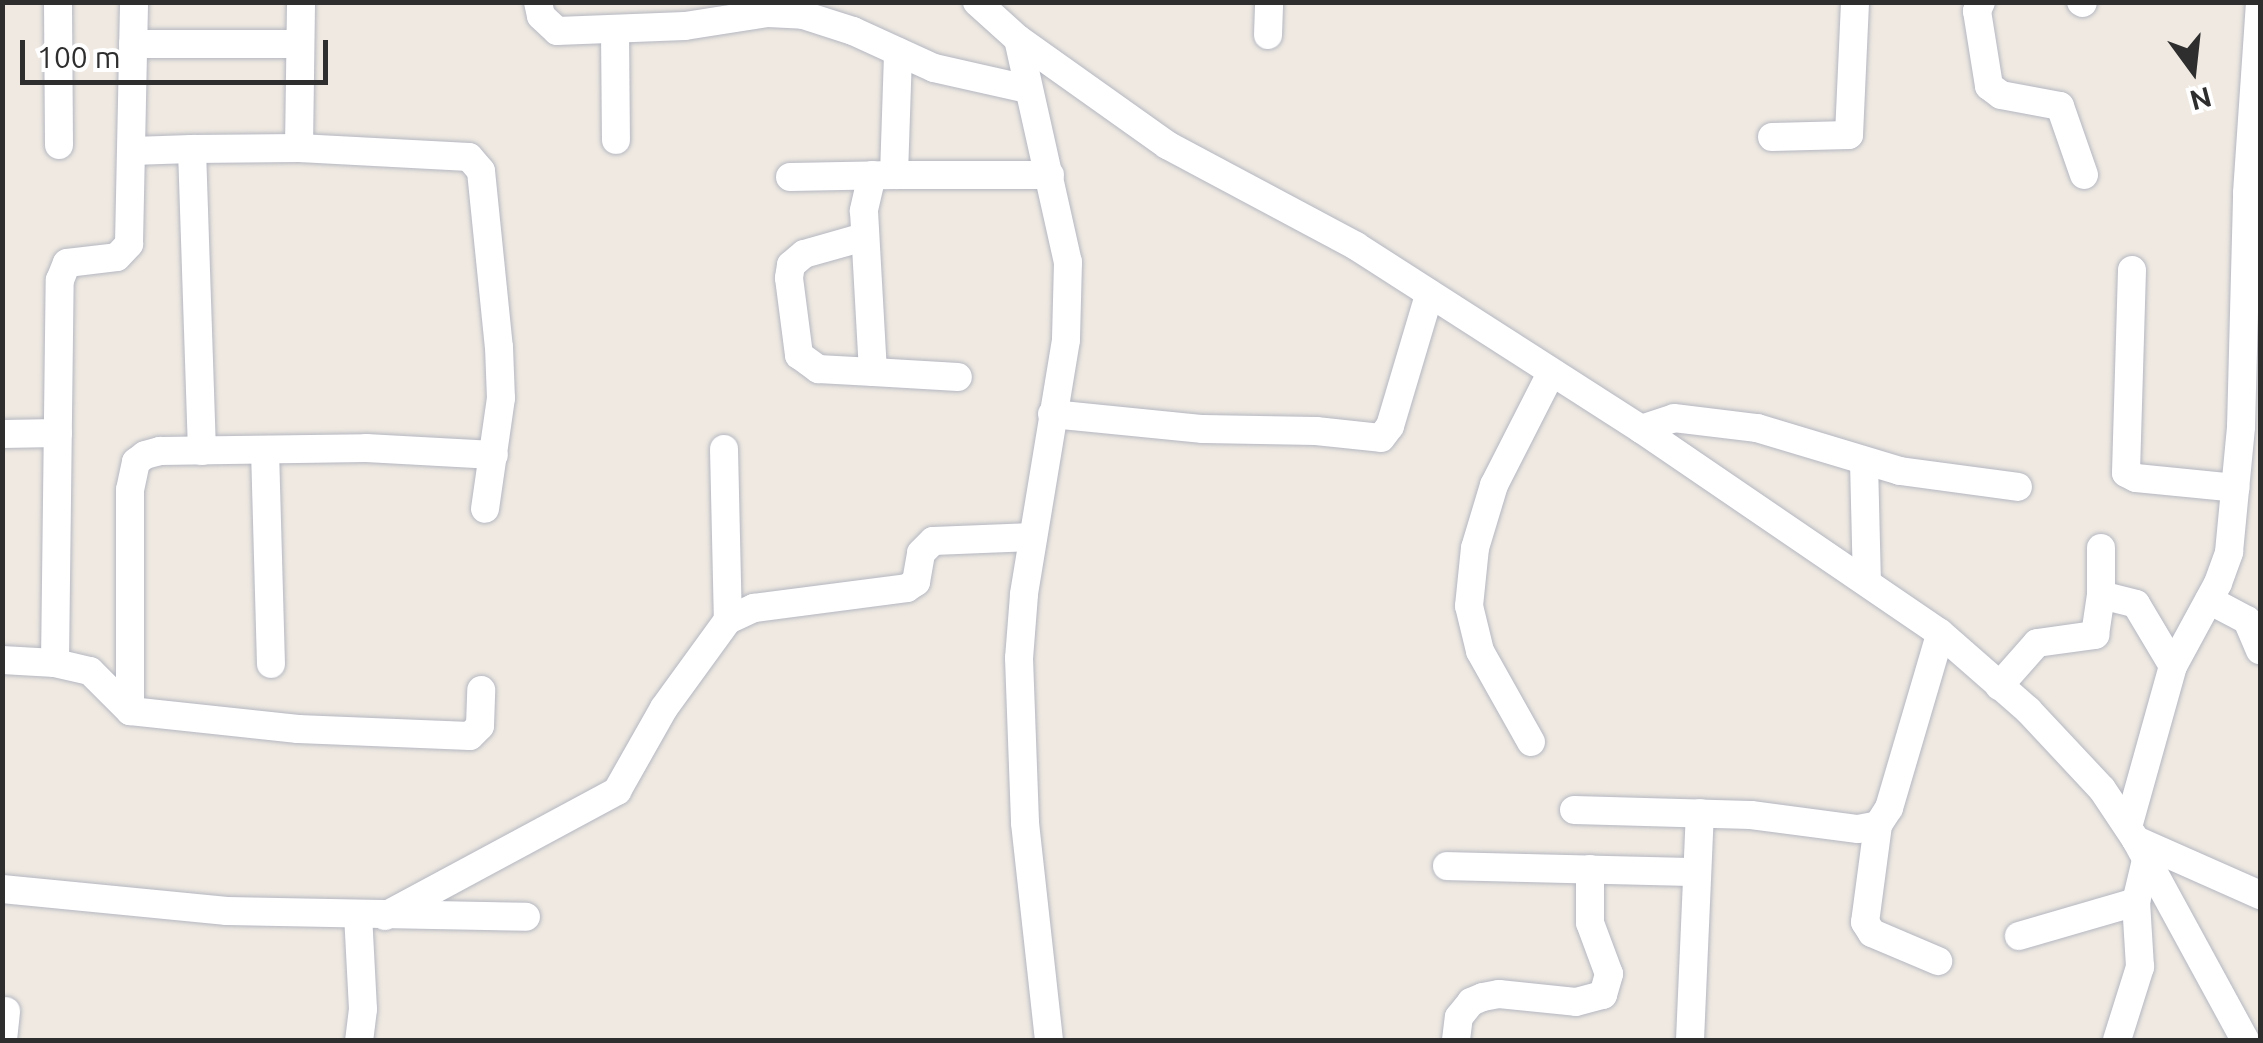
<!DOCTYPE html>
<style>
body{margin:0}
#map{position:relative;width:2263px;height:1043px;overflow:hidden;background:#efe9e1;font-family:Ubuntu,sans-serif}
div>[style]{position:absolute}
.roads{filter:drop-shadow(0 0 2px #b4b7c1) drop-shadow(0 0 2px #b4b7c1)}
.minor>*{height:28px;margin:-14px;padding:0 14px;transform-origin:14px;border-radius:14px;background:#fff}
span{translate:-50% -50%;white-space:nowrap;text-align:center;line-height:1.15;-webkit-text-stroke:8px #fff;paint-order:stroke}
.frame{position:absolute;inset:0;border:5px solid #2e2e2e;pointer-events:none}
.north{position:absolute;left:2143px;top:20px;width:100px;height:100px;-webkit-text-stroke:8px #fff;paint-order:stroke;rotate:165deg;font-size:28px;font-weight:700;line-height:40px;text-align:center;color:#2e2e2e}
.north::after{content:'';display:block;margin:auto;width:35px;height:45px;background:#2e2e2e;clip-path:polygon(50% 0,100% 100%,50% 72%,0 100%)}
.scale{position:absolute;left:20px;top:40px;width:308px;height:45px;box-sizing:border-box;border:5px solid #2e2e2e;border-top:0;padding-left:12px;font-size:30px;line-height:35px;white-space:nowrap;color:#2e2e2e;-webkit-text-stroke:8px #fff;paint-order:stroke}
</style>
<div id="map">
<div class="roads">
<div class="minor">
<i style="left:58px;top:2px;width:143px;rotate:89.6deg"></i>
<i style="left:538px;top:2px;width:14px;rotate:78deg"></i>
<i style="left:541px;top:16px;width:22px;rotate:43deg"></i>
<i style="left:557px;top:31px;width:128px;rotate:-2.2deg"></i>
<i style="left:685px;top:26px;width:84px;rotate:-8.9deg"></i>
<i style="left:768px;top:13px;width:35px;rotate:3deg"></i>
<i style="left:803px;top:15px;width:52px;rotate:17.7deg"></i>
<i style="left:853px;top:31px;width:89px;rotate:24.6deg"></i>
<i style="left:934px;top:68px;width:95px;rotate:12.7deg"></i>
<i style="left:977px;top:2px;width:55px;rotate:42.1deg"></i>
<i style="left:1018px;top:39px;width:183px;rotate:35.4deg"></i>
<i style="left:1167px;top:145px;width:214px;rotate:28.1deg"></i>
<i style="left:1356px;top:246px;width:339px;rotate:32.7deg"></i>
<i style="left:1641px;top:429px;width:362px;rotate:34.3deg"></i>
<i style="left:1940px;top:633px;width:117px;rotate:41.2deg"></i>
<i style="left:2028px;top:710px;width:108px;rotate:46.9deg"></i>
<i style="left:2102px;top:789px;width:61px;rotate:56.3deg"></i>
<i style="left:2136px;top:840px;width:228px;rotate:61.4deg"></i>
<i style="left:1981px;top:2px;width:10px;rotate:114deg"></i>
<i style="left:1977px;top:11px;width:76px;rotate:80.9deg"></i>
<i style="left:1989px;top:86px;width:15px;rotate:37deg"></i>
<i style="left:2001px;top:95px;width:60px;rotate:10.6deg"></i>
<i style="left:2060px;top:106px;width:73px;rotate:70.8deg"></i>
<i style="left:2081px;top:2px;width:2px;rotate:27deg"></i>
<i style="left:615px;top:31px;width:109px;rotate:89.5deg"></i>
<i style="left:1268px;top:35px;width:33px;rotate:-88deg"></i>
<i style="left:1018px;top:39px;width:229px;rotate:77.4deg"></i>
<i style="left:1068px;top:262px;width:78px;rotate:91.5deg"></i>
<i style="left:1066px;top:340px;width:258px;rotate:99.4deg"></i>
<i style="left:1024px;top:595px;width:63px;rotate:94.5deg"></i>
<i style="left:1019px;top:658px;width:165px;rotate:87.9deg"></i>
<i style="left:1025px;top:823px;width:218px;rotate:83.7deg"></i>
<i style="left:133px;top:44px;width:167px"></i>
<i style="left:1772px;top:137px;width:77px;rotate:-1.5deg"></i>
<i style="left:1849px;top:135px;width:133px;rotate:-87.4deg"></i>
<i style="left:299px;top:148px;width:146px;rotate:-89.2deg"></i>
<i style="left:132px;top:151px;width:60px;rotate:-1.9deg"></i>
<i style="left:872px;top:175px;width:37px;rotate:103deg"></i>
<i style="left:864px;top:211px;width:161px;rotate:86.8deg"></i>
<i style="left:873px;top:372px;width:85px;rotate:3.4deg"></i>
<i style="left:894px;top:175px;width:156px"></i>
<i style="left:790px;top:177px;width:104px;rotate:-1.1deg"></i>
<i style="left:894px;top:175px;width:123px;rotate:-88.1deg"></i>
<i style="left:864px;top:237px;width:62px;rotate:164.2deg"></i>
<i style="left:804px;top:254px;width:17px;rotate:140deg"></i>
<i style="left:791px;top:265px;width:13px;rotate:99deg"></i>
<i style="left:789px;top:278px;width:78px;rotate:82.6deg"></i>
<i style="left:799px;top:355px;width:24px;rotate:36deg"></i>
<i style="left:818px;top:369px;width:55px;rotate:3.1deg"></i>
<i style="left:2132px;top:270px;width:203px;rotate:91.7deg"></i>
<i style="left:2126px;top:473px;width:11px;rotate:27deg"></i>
<i style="left:2136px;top:478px;width:100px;rotate:5.7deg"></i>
<i style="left:1052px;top:414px;width:152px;rotate:5.7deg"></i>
<i style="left:1203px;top:429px;width:113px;rotate:1deg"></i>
<i style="left:1316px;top:431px;width:65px;rotate:6.1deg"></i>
<i style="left:1381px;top:438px;width:15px;rotate:-53deg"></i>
<i style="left:1390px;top:426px;width:137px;rotate:-73.4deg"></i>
<i style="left:1641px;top:429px;width:35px;rotate:-18deg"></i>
<i style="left:1674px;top:418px;width:84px;rotate:6.9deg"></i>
<i style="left:1757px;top:428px;width:149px;rotate:16.7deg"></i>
<i style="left:1900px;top:471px;width:119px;rotate:7.7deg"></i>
<i style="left:2px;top:434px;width:56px;rotate:-1deg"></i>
<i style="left:724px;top:449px;width:171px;rotate:88.7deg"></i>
<i style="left:265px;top:450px;width:214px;rotate:88.4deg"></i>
<i style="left:202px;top:451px;width:302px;rotate:-91.9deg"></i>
<i style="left:192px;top:149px;width:107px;rotate:-0.5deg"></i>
<i style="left:299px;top:148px;width:170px;rotate:3deg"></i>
<i style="left:469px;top:157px;width:18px;rotate:49deg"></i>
<i style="left:481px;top:171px;width:177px;rotate:84.2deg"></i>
<i style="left:499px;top:347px;width:51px;rotate:87.8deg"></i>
<i style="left:501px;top:398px;width:112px;rotate:98.2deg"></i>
<i style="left:1864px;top:462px;width:119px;rotate:88.6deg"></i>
<i style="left:2101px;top:595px;width:36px;rotate:14deg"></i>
<i style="left:2136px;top:604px;width:72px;rotate:59.2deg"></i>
<i style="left:2209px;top:600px;width:43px;rotate:27.8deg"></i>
<i style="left:2247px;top:620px;width:33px;rotate:67deg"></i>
<i style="left:2px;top:660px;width:53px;rotate:3.2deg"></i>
<i style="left:55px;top:663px;width:36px;rotate:13deg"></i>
<i style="left:90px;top:671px;width:57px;rotate:45deg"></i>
<i style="left:130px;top:711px;width:169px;rotate:6.1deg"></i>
<i style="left:298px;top:729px;width:172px;rotate:2.3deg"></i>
<i style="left:470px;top:736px;width:14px;rotate:-45deg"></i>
<i style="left:480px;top:726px;width:36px;rotate:-88deg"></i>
<i style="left:55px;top:663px;width:383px;rotate:-89.3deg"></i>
<i style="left:60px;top:280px;width:18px;rotate:-68deg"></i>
<i style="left:67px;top:263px;width:50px;rotate:-6.8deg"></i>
<i style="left:117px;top:257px;width:18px;rotate:-47deg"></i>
<i style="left:129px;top:244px;width:242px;rotate:-88.8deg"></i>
<i style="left:1999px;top:686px;width:57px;rotate:-48.5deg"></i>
<i style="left:2037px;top:643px;width:59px;rotate:-7.9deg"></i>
<i style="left:2095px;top:635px;width:40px;rotate:-81.5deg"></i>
<i style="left:2101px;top:595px;width:47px;rotate:-90deg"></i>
<i style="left:130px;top:711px;width:221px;rotate:-90deg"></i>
<i style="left:130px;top:490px;width:29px;rotate:-78deg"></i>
<i style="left:136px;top:462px;width:11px;rotate:-38deg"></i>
<i style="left:145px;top:455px;width:16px;rotate:-15deg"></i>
<i style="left:160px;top:451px;width:206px;rotate:-0.8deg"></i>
<i style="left:366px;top:448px;width:128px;rotate:3.1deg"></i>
<i style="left:1531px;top:742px;width:104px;rotate:-119.3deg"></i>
<i style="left:1480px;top:651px;width:46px;rotate:-103.7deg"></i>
<i style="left:1469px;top:606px;width:58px;rotate:-84.1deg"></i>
<i style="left:1475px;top:548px;width:66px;rotate:-73.2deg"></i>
<i style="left:1494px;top:485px;width:126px;rotate:-63deg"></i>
<i style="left:1574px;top:810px;width:177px;rotate:1.6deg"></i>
<i style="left:1751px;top:815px;width:108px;rotate:7.5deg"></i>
<i style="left:1858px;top:829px;width:20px;rotate:-11deg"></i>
<i style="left:1878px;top:825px;width:20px;rotate:-57deg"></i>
<i style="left:1889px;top:808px;width:180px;rotate:-73.6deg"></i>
<i style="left:1878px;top:825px;width:98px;rotate:97.6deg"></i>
<i style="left:1865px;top:922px;width:13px;rotate:58deg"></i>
<i style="left:1872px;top:933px;width:72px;rotate:23deg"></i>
<i style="left:2128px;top:827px;width:167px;rotate:-74.4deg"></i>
<i style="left:2173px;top:666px;width:94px;rotate:-61.5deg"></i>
<i style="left:2218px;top:583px;width:33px;rotate:-70deg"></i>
<i style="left:2229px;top:552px;width:126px;rotate:-84.5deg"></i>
<i style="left:2241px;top:427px;width:234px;rotate:-88.5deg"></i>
<i style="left:2247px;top:193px;width:191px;rotate:-86.1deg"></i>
<i style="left:2136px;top:840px;width:136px;rotate:23.9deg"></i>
<i style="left:1447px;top:866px;width:250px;rotate:1.4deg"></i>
<i style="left:2px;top:889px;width:226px;rotate:5.6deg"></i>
<i style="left:227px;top:911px;width:299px;rotate:1.1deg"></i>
<i style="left:358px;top:914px;width:95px;rotate:87deg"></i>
<i style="left:363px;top:1009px;width:31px;rotate:97deg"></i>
<i style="left:385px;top:916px;width:264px;rotate:-28.3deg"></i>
<i style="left:617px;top:791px;width:95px;rotate:-60.5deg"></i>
<i style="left:664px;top:708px;width:109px;rotate:-54deg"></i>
<i style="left:728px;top:620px;width:29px;rotate:-25deg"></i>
<i style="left:754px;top:608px;width:154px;rotate:-7.4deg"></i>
<i style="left:907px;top:588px;width:11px;rotate:-34deg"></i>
<i style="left:916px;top:582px;width:29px;rotate:-80deg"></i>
<i style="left:921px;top:553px;width:17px;rotate:-45deg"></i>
<i style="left:933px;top:541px;width:100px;rotate:-2.3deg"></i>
<i style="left:2019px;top:936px;width:122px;rotate:-16.2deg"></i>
<i style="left:3px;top:1040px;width:29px;rotate:-84deg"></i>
<i style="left:1456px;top:1040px;width:23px;rotate:-83deg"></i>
<i style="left:1459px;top:1017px;width:19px;rotate:-51deg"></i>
<i style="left:1471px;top:1002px;width:13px;rotate:-23deg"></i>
<i style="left:1483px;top:997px;width:16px;rotate:-11deg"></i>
<i style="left:1499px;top:994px;width:77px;rotate:5.9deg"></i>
<i style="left:1576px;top:1002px;width:28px;rotate:-15deg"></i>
<i style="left:1603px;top:995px;width:22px;rotate:-74deg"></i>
<i style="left:1609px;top:974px;width:54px;rotate:-110.4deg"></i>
<i style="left:1590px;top:923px;width:54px;rotate:-90deg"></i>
<i style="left:1690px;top:1040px;width:227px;rotate:-87.5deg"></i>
<i style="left:2117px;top:1040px;width:77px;rotate:-72.5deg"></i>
<i style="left:2140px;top:967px;width:65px;rotate:-93.5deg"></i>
<i style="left:2136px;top:902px;width:43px;rotate:-76.6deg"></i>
</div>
</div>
<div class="frame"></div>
<div class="north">N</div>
<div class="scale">100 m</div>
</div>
